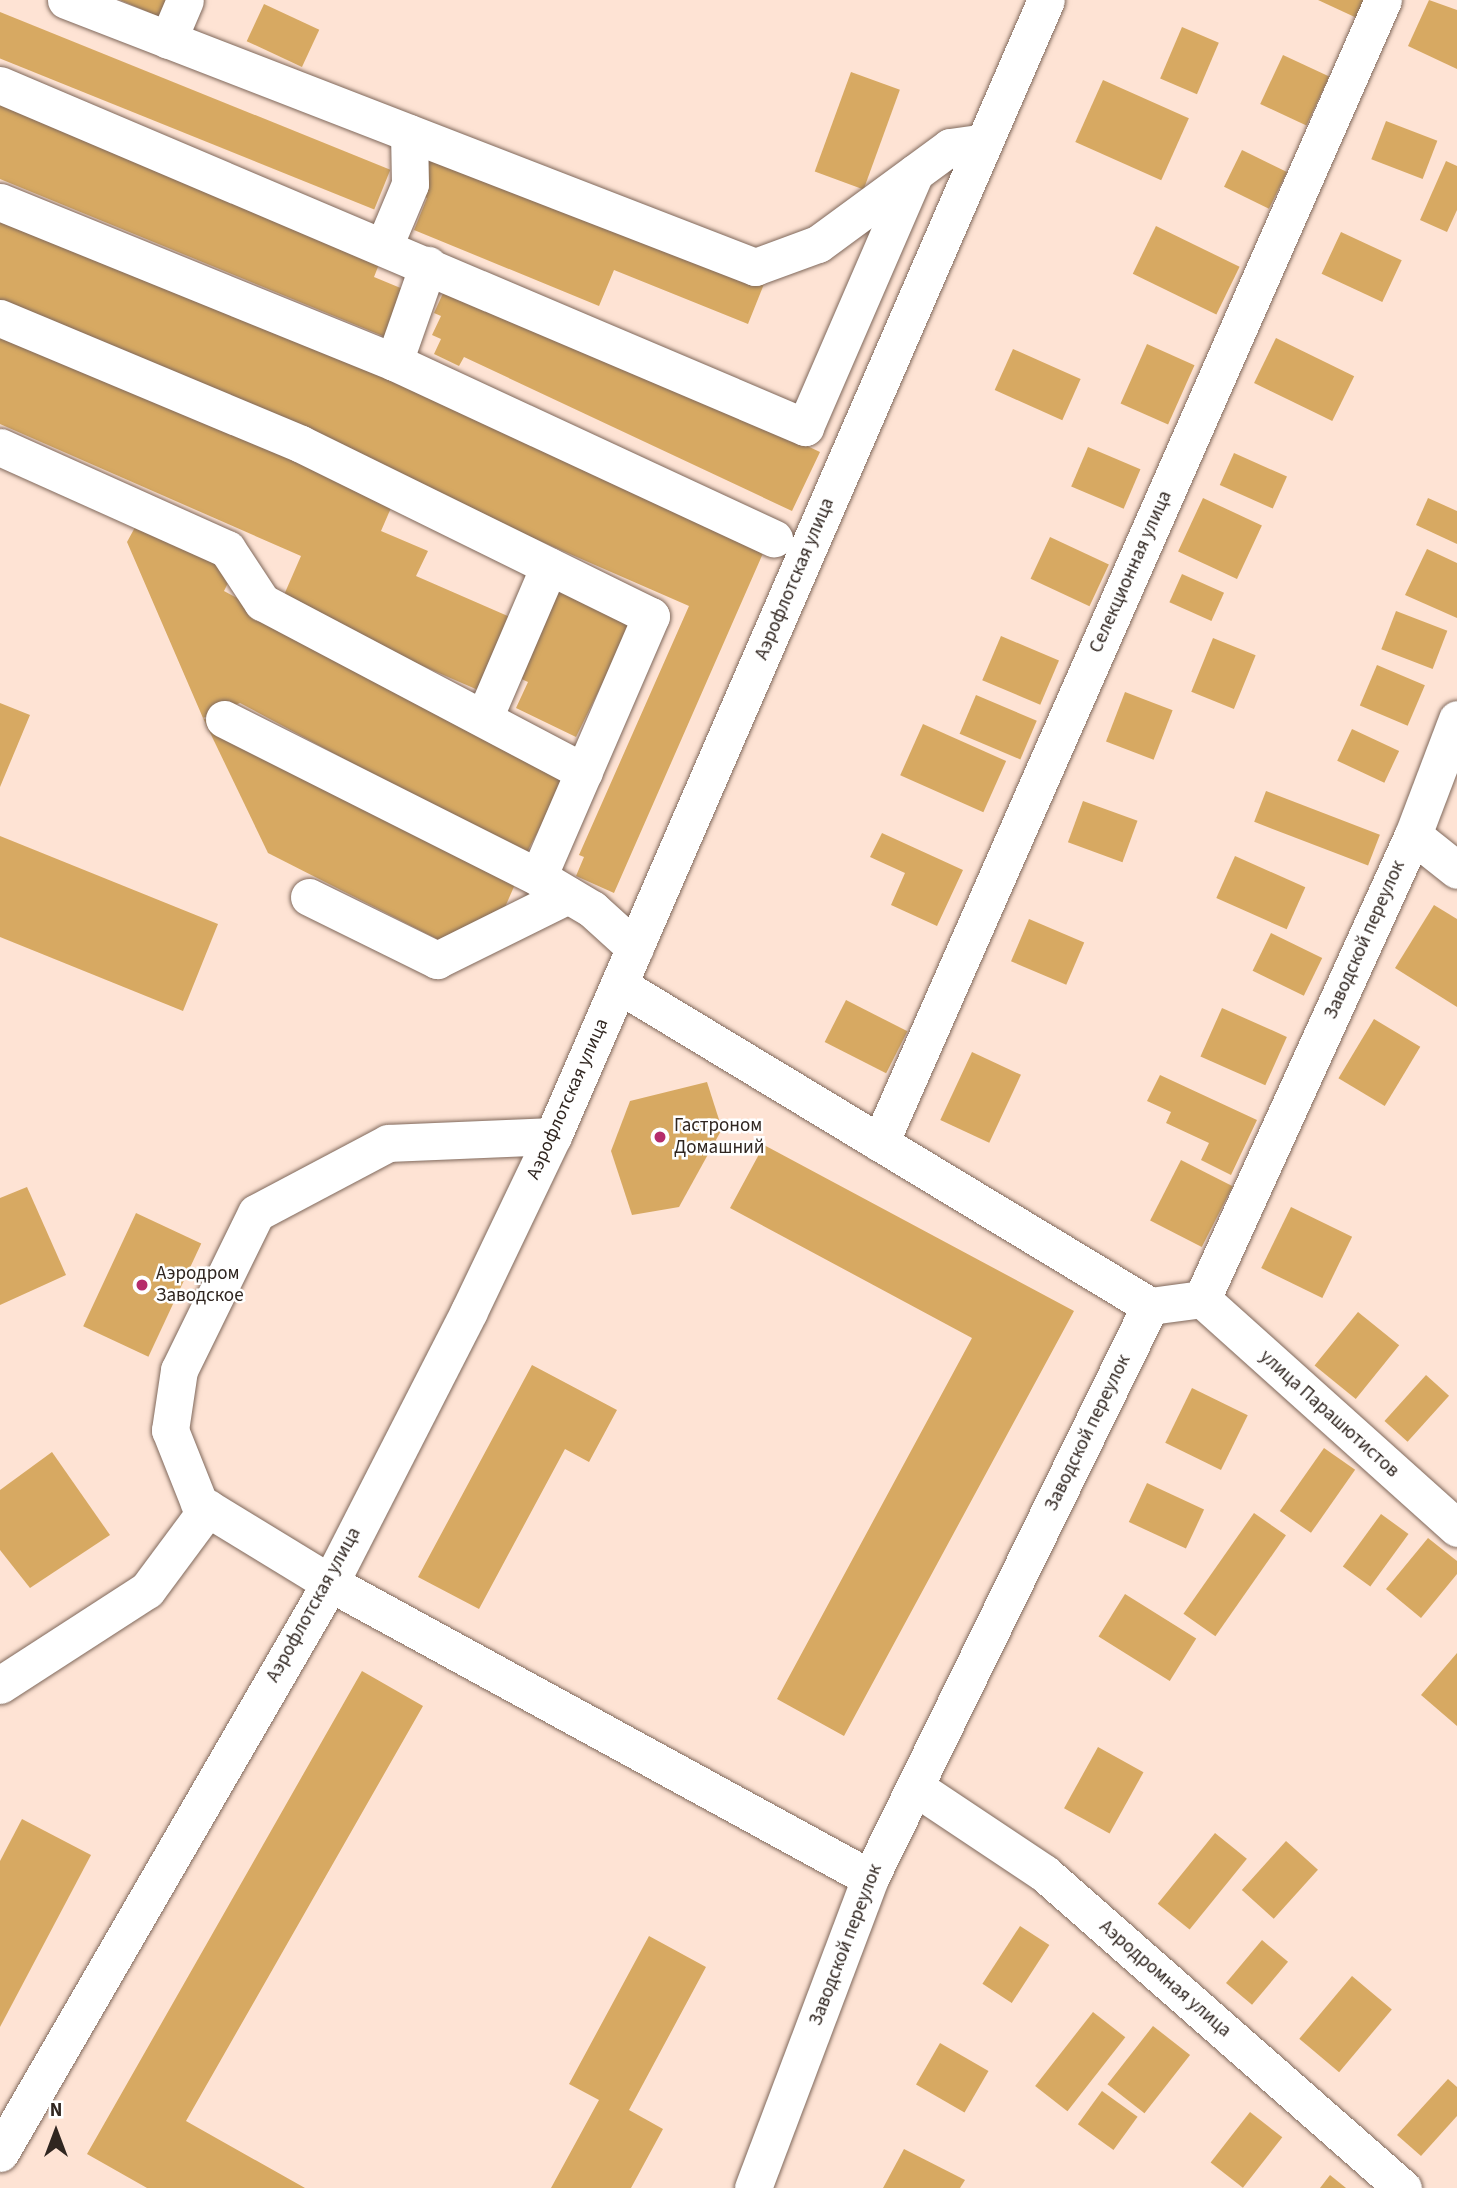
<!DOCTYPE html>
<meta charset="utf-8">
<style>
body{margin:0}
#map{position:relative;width:1457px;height:2188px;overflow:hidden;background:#fee3d4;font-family:"Source Sans 3",sans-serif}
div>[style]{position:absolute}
.building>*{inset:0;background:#d7a962;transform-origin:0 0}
.roads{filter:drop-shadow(0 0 2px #7f685b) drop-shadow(0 0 2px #7f685b)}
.minor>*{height:37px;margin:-18.5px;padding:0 18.5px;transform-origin:18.5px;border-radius:18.5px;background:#fff}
.dots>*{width:19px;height:19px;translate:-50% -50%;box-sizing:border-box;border:4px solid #fff;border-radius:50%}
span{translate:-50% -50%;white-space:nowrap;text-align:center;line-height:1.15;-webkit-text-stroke:5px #fff;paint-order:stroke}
.street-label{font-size:19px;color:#302620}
.poi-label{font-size:19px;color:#302620}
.left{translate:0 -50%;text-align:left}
.north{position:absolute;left:21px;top:2097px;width:70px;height:70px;-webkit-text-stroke:5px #fff;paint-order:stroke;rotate:0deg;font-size:19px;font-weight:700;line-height:28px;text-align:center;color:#302620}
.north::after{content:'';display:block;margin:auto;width:24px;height:32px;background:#302620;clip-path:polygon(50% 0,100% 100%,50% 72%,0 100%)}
</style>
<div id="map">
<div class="building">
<i style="clip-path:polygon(120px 0,169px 0,162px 18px)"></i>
<i style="clip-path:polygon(1318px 0,1368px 0,1359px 19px)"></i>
<i style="clip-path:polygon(1429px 0,1457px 10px,1457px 69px,1408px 46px)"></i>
<i style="left:264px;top:4px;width:61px;height:41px;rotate:25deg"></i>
<i style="left:0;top:12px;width:421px;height:43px;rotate:22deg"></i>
<i style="left:1182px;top:27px;width:40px;height:56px;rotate:23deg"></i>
<i style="left:1283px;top:55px;width:51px;height:54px;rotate:25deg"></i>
<i style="left:851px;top:72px;width:52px;height:106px;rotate:20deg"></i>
<i style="left:1103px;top:80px;width:94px;height:68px;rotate:24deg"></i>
<i style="clip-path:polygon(0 97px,383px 254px,374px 277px,415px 294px,395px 341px,0 179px)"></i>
<i style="left:1386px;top:121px;width:55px;height:41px;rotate:21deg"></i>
<i style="clip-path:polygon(432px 149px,764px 284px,748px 324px,614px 270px,599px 306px,414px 230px,427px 198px,413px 192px)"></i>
<i style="left:1242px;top:150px;width:50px;height:41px;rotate:26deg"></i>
<i style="clip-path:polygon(1446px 161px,1457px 166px,1457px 210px,1447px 232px,1420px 220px)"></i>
<i style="clip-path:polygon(0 206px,768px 542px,614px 893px,576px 876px,584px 857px,579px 855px,689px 606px,0 305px)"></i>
<i style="left:1156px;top:226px;width:93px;height:53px;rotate:26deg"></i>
<i style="left:1341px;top:232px;width:67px;height:46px;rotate:25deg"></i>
<i style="clip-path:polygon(450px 278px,820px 452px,792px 511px,464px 357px,459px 366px,434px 354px,441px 339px,432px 335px,441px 316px,434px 313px)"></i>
<i style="clip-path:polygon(0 329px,394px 501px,381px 531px,428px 551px,416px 576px,510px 617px,478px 690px,280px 604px,301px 556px,0 424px)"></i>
<i style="left:1276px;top:338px;width:87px;height:50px;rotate:26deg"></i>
<i style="left:1147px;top:344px;width:52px;height:65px;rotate:24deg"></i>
<i style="left:1013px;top:349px;width:74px;height:45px;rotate:24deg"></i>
<i style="left:1088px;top:447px;width:57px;height:43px;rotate:23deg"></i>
<i style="left:1234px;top:453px;width:58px;height:35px;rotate:24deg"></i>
<i style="left:1203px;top:498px;width:65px;height:59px;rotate:25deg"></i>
<i style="clip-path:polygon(1428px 498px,1457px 511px,1457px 544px,1416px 525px)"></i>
<i style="clip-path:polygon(139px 520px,234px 571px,224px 591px,567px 776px,525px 856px,240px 703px,203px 718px,127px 542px)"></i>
<i style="left:1050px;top:537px;width:65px;height:46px;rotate:25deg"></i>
<i style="clip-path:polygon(1427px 549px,1457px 563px,1457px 618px,1405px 595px)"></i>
<i style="left:1182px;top:574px;width:46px;height:31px;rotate:24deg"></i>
<i style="clip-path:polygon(560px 584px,634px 619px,576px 737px,516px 708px,528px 682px,515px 676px)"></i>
<i style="left:1396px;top:611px;width:55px;height:41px;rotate:21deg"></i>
<i style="left:1001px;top:636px;width:63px;height:48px;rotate:23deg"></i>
<i style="left:1213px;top:638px;width:46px;height:58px;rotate:22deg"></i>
<i style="left:1377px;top:665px;width:52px;height:44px;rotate:23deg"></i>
<i style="left:1125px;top:692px;width:51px;height:53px;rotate:21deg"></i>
<i style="left:976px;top:695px;width:66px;height:42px;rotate:23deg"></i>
<i style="clip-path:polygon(0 703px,30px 715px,0 787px)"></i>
<i style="clip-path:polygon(203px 718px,516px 882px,499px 921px,445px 943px,268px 853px)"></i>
<i style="left:923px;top:724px;width:91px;height:56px;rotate:24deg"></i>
<i style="left:1352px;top:729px;width:52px;height:35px;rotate:25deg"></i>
<i style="left:1266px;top:791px;width:122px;height:33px;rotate:21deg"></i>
<i style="left:1083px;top:801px;width:58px;height:44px;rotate:20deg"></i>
<i style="clip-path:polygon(882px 833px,963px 870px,937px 926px,891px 905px,905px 873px,870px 857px)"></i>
<i style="clip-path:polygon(0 836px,218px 924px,183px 1011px,0 937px)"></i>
<i style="left:1235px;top:856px;width:77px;height:46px;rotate:24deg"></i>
<i style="clip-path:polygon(1434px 905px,1457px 919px,1457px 1007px,1395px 968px)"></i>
<i style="left:1029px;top:919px;width:60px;height:46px;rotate:23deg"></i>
<i style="left:1271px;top:933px;width:57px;height:42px;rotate:26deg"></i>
<i style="left:846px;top:1000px;width:69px;height:47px;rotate:27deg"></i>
<i style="left:1222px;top:1008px;width:71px;height:53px;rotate:24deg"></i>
<i style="left:1374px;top:1019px;width:54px;height:69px;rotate:31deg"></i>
<i style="left:972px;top:1052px;width:54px;height:75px;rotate:25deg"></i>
<i style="clip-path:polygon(1160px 1075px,1257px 1120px,1231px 1175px,1201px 1160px,1209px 1143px,1166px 1123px,1171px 1112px,1147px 1101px)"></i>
<i style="clip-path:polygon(707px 1082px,722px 1129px,679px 1207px,632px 1215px,611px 1151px,630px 1101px)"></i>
<i style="clip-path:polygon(764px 1145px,1074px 1311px,844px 1736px,777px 1699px,972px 1338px,730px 1208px)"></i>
<i style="left:1181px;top:1160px;width:58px;height:68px;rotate:27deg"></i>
<i style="clip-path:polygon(27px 1187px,66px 1275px,0 1305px,0 1198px)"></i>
<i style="left:1291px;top:1207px;width:68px;height:68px;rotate:26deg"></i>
<i style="left:136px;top:1213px;width:72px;height:125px;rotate:25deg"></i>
<i style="left:1358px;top:1312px;width:53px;height:69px;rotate:39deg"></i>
<i style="clip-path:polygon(532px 1365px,617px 1410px,589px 1462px,565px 1449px,479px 1609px,418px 1577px)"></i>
<i style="left:1426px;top:1375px;width:31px;height:62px;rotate:42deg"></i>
<i style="left:1192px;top:1388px;width:62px;height:61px;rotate:26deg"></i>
<i style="left:1324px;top:1448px;width:38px;height:77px;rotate:35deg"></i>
<i style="clip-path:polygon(52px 1452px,110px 1535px,30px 1588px,0 1550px,0 1490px)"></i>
<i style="left:1147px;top:1483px;width:63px;height:43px;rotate:25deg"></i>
<i style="left:1254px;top:1513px;width:39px;height:123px;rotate:35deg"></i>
<i style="left:1381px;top:1514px;width:34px;height:65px;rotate:36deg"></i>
<i style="clip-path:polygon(1428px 1538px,1457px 1561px,1457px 1574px,1421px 1618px,1386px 1589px)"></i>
<i style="left:1125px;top:1594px;width:84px;height:50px;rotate:32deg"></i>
<i style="clip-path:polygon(1457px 1653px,1457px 1726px,1421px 1695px)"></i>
<i style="clip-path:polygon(362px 1671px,423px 1706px,186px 2121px,305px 2188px,147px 2188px,87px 2154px)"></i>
<i style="left:1098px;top:1747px;width:52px;height:70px;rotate:29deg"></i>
<i style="clip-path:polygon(22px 1819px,91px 1855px,0 2027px,0 1861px)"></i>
<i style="left:1215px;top:1833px;width:41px;height:91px;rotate:39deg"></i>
<i style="left:1286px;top:1841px;width:43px;height:66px;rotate:42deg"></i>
<i style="left:1020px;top:1926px;width:35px;height:69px;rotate:33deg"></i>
<i style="clip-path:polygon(649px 1936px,706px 1967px,629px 2110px,663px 2129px,631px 2188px,551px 2188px,599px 2100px,569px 2084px)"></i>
<i style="left:1262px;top:1940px;width:34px;height:56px;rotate:40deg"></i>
<i style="left:1352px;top:1976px;width:52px;height:82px;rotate:40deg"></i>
<i style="left:1093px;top:2012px;width:41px;height:94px;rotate:38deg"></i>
<i style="left:1153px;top:2026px;width:47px;height:74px;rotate:38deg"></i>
<i style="left:940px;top:2043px;width:56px;height:48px;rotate:30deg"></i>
<i style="clip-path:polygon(1448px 2079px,1457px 2087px,1457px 2116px,1421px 2156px,1397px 2135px)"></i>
<i style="left:1102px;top:2091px;width:44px;height:41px;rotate:36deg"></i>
<i style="left:1250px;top:2112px;width:41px;height:64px;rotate:38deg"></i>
<i style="clip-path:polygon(904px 2149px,965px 2180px,960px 2188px,883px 2188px)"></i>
<i style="clip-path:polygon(1330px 2175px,1346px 2188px,1320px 2188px)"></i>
</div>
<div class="roads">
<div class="minor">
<i style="left:66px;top:0;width:739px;rotate:21.18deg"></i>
<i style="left:755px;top:267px;width:67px;rotate:-20.1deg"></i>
<i style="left:818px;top:244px;width:164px;rotate:-36.3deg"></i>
<i style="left:950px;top:147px;width:34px;rotate:-8deg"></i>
<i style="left:168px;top:40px;width:43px;rotate:-67deg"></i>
<i style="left:0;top:85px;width:875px;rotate:23.02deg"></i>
<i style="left:805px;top:427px;width:277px;rotate:-66.6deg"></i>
<i style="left:0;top:202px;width:425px;rotate:22.1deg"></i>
<i style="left:394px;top:362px;width:419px;rotate:24.9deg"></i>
<i style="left:384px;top:246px;width:67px;rotate:-67.2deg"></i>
<i style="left:410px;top:184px;width:51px;rotate:-91.1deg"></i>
<i style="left:0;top:318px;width:326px;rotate:22.7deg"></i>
<i style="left:301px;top:444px;width:390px;rotate:26.2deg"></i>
<i style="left:651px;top:616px;width:284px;rotate:113.4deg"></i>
<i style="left:538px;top:877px;width:63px;rotate:30.7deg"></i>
<i style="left:592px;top:909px;width:58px;rotate:42.2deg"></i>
<i style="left:394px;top:362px;width:103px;rotate:-70.7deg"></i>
<i style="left:0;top:447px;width:249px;rotate:24.2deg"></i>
<i style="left:227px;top:549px;width:64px;rotate:56.6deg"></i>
<i style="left:262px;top:602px;width:364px;rotate:27.8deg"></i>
<i style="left:484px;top:718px;width:165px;rotate:-66.8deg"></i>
<i style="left:224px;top:719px;width:352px;rotate:26.7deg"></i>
<i style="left:1413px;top:835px;width:56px;rotate:38.5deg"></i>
<i style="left:309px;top:897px;width:143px;rotate:26.2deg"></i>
<i style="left:437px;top:960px;width:146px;rotate:-26.4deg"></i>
<i style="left:619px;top:985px;width:620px;rotate:31.15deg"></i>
<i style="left:553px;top:1136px;width:165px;rotate:177.6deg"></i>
<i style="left:388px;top:1143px;width:149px;rotate:152.1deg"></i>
<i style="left:256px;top:1213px;width:175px;rotate:116.1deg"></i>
<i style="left:179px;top:1370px;width:61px;rotate:98.5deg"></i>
<i style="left:170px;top:1430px;width:79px;rotate:68.3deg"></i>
<i style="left:199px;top:1503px;width:153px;rotate:31.4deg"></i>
<i style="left:330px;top:1583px;width:615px;rotate:28.65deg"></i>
<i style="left:880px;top:1143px;width:1249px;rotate:-66.25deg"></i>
<i style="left:1202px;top:1299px;width:343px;rotate:41.9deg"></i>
<i style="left:0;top:1685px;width:175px;rotate:-32.9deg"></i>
<i style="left:147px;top:1590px;width:102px;rotate:-53.4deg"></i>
<i style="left:915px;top:1787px;width:155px;rotate:33.7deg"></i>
<i style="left:1044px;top:1873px;width:478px;rotate:41.3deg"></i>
<i style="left:0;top:2153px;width:659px;rotate:-59.93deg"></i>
<i style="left:330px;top:1583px;width:305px;rotate:-62.9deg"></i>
<i style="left:469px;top:1311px;width:194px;rotate:-64.4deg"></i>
<i style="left:553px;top:1136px;width:1238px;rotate:-66.54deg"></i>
<i style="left:753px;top:2188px;width:331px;rotate:-69.3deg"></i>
<i style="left:870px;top:1878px;width:637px;rotate:-63.92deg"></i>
<i style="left:1150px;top:1306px;width:52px;rotate:-7.7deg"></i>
<i style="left:1202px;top:1299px;width:510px;rotate:-65.55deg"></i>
<i style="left:1413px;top:835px;width:124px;rotate:-69.2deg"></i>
</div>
</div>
<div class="dots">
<i style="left:660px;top:1137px;background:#b62d6b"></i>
<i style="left:142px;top:1285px;background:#b62d6b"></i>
</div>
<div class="street-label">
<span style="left:1131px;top:572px;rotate:-66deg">Селекционная улица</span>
<span style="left:795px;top:579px;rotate:-67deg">Аэрофлотская улица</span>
<span style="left:1365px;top:940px;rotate:-66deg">Заводской переулок</span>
<span style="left:568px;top:1099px;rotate:-66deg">Аэрофлотская улица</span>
<span style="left:1329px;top:1414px;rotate:42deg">улица Парашютистов</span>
<span style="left:1088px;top:1433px;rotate:-64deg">Заводской переулок</span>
<span style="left:314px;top:1605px;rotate:-61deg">Аэрофлотская улица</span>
<span style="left:846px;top:1945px;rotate:-69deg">Заводской переулок</span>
<span style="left:1165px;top:1979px;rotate:41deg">Аэродромная улица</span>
</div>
<div class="poi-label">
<span class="left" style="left:674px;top:1137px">Гастроном<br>Домашний</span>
<span class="left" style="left:156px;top:1285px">Аэродром<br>Заводское</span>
</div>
<div class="north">N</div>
</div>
